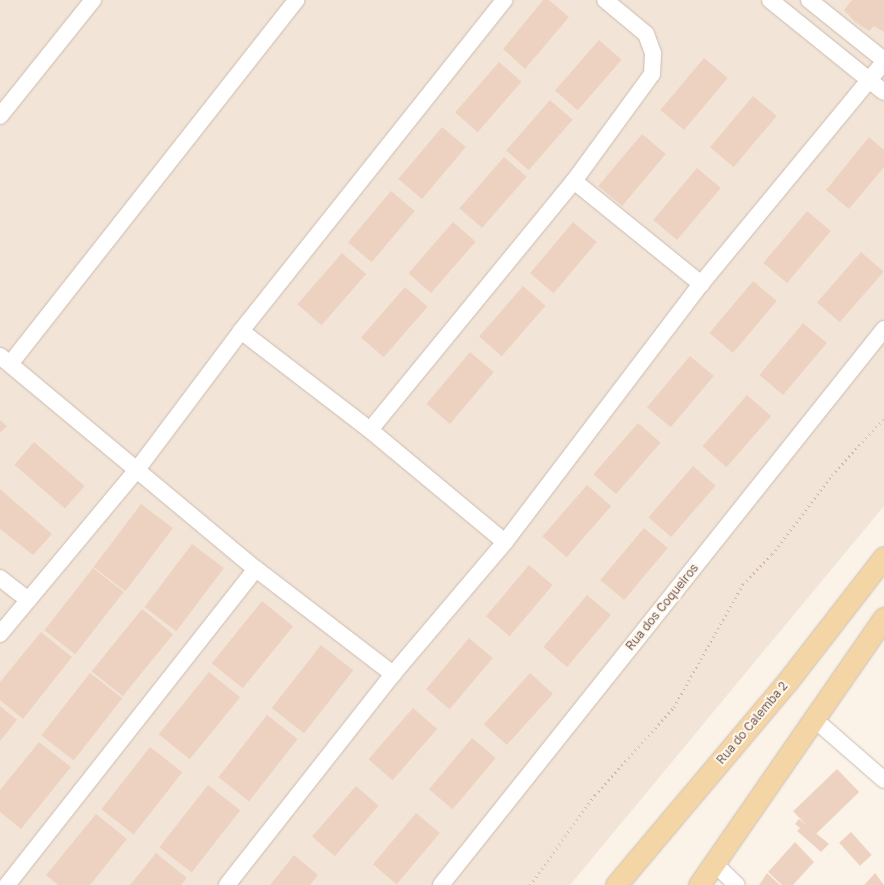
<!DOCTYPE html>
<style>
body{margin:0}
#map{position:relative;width:884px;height:885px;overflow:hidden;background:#fbf3e8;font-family:"Golos Text",sans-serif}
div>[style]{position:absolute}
.residential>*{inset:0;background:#f2e5d7}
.building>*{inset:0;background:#eed2c1;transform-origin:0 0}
.path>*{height:3px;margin-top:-1.5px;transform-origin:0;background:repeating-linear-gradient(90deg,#d3b6a4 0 1px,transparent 0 5px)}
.roads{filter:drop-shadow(0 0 1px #ccbbaf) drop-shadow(0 0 1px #ccbbaf)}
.minor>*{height:16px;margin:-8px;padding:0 8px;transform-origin:8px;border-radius:8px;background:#fff}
.major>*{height:21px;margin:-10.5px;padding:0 10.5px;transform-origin:10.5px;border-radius:10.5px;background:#f4d5a5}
span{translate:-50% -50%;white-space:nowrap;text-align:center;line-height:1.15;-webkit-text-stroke:4px #fef7ee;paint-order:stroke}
.street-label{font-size:12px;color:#735a4e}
</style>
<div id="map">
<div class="residential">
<i style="clip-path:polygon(0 0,884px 0,884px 506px,570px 885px,0 885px)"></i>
</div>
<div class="building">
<i style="clip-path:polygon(543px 0,549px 0,569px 17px,525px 69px,503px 49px)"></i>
<i style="clip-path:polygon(852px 0,884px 0,884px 32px,874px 26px,869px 31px,855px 22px,844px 10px)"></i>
<i style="left:599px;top:40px;width:30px;height:67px;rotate:41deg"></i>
<i style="left:704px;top:58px;width:31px;height:68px;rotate:40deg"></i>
<i style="left:499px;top:62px;width:30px;height:67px;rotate:41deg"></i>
<i style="left:753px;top:96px;width:31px;height:67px;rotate:40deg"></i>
<i style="left:550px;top:100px;width:30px;height:67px;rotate:41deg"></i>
<i style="left:442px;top:127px;width:31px;height:68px;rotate:40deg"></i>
<i style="left:642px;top:134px;width:31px;height:68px;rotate:40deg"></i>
<i style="clip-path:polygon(869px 137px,884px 150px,884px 167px,849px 209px,826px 190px)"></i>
<i style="left:504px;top:157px;width:30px;height:68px;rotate:41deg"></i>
<i style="left:697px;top:168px;width:31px;height:68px;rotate:40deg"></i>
<i style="left:391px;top:191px;width:31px;height:67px;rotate:40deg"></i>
<i style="left:807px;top:211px;width:31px;height:68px;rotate:40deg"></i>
<i style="left:453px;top:222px;width:30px;height:68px;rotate:41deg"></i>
<i style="left:573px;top:222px;width:31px;height:67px;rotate:40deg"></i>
<i style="left:861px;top:252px;width:30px;height:67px;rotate:41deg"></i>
<i style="left:342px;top:253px;width:32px;height:68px;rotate:41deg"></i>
<i style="left:753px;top:281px;width:31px;height:68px;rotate:40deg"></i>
<i style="left:523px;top:286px;width:30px;height:67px;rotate:41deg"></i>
<i style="left:405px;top:287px;width:30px;height:67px;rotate:41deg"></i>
<i style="left:803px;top:323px;width:31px;height:68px;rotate:40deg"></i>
<i style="left:470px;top:352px;width:31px;height:68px;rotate:40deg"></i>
<i style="left:690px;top:356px;width:31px;height:67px;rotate:40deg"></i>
<i style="left:747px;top:395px;width:32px;height:68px;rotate:41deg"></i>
<i style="clip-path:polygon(0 420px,7px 426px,0 433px)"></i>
<i style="left:638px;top:423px;width:30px;height:68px;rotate:41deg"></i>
<i style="left:34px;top:442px;width:67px;height:30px;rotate:41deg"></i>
<i style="left:693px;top:466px;width:30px;height:68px;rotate:41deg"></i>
<i style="left:587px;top:485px;width:32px;height:68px;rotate:41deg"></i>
<i style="clip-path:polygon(0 489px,52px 534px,33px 555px,0 529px)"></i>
<i style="left:141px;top:504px;width:40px;height:79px;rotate:37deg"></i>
<i style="left:644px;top:528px;width:31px;height:68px;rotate:40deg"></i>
<i style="left:192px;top:544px;width:40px;height:79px;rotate:37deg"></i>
<i style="left:529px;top:565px;width:31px;height:67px;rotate:40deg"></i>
<i style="left:93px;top:568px;width:39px;height:79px;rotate:38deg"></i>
<i style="left:587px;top:595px;width:31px;height:68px;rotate:40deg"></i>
<i style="left:262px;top:601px;width:40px;height:80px;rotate:39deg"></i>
<i style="left:142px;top:609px;width:40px;height:80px;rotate:39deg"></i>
<i style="clip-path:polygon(41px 632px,72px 657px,23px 719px,0 700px,0 682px)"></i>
<i style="left:469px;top:638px;width:31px;height:67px;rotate:40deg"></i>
<i style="left:321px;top:645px;width:41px;height:80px;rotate:38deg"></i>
<i style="left:209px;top:672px;width:40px;height:80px;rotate:39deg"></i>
<i style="left:90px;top:673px;width:41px;height:79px;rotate:38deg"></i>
<i style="left:530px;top:673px;width:31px;height:69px;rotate:42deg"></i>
<i style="clip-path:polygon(0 706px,17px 720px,0 741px)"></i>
<i style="left:413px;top:708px;width:32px;height:68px;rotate:41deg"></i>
<i style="left:267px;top:715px;width:39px;height:79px;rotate:38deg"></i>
<i style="left:472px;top:738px;width:31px;height:67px;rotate:40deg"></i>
<i style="clip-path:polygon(39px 742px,71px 767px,21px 829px,0 812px,0 790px)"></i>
<i style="left:150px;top:747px;width:41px;height:79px;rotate:38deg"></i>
<i style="left:837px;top:769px;width:32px;height:61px;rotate:46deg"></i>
<i style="left:208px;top:785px;width:41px;height:79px;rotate:38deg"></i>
<i style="left:356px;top:786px;width:30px;height:67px;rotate:41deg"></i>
<i style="left:416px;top:813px;width:31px;height:67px;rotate:40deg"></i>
<i style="clip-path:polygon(96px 814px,127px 839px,90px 885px,58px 885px,46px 875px)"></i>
<i style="clip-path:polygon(799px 819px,829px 844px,821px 852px,797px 831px,800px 828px,795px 824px)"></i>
<i style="left:851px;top:832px;width:31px;height:16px;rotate:48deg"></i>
<i style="clip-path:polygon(795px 842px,814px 862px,793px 885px,782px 885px,768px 872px)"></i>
<i style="clip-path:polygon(156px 853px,187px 878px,181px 885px,130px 885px)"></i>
<i style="clip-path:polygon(294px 855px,318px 875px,310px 885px,270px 885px)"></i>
<i style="clip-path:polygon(767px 873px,780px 885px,759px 885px)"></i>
<i style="clip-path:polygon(875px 873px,884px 885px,864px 885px)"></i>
</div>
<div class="path">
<i style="left:530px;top:885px;width:111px;rotate:-54.2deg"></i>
<i style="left:595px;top:795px;width:118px;rotate:-48.1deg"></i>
<i style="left:674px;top:707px;width:141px;rotate:-60.7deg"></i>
<i style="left:743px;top:584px;width:42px;rotate:-46deg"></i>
<i style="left:772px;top:554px;width:99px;rotate:-52.8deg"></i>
<i style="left:832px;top:475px;width:77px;rotate:-47.6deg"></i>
</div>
<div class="roads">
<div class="minor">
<i style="left:770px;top:0;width:146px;rotate:38.9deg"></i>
<i style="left:809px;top:0;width:96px;rotate:38.7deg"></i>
<i style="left:0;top:116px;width:149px;rotate:-51.3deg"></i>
<i style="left:574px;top:181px;width:164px;rotate:39deg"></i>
<i style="left:241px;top:331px;width:163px;rotate:37.5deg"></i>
<i style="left:370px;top:430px;width:175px;rotate:39.7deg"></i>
<i style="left:0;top:356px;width:333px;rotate:39.8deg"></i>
<i style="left:256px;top:569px;width:173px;rotate:37.5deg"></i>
<i style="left:10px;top:364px;width:463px;rotate:-51.8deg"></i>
<i style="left:370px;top:430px;width:322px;rotate:-50.7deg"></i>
<i style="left:574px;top:181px;width:132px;rotate:-53.9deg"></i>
<i style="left:652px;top:74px;width:21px;rotate:-87deg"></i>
<i style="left:653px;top:53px;width:20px;rotate:-110deg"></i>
<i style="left:646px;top:34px;width:53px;rotate:-140.3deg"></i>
<i style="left:0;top:578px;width:36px;rotate:38deg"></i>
<i style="left:0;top:634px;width:212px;rotate:-50.2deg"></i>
<i style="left:136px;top:471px;width:175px;rotate:-53.1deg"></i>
<i style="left:241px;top:331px;width:423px;rotate:-51.5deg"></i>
<i style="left:813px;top:718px;width:94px;rotate:41.1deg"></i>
<i style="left:715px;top:864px;width:30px;rotate:44deg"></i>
<i style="left:7px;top:885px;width:402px;rotate:-51.8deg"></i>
<i style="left:227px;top:885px;width:268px;rotate:-51.8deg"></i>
<i style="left:393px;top:674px;width:173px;rotate:-49.7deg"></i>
<i style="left:505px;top:542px;width:324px;rotate:-52.8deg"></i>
<i style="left:701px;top:284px;width:288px;rotate:-50.5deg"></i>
<i style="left:441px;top:885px;width:711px;rotate:-51.45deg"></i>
</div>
<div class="major">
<i style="left:616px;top:885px;width:265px;rotate:-49.9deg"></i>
<i style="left:787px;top:682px;width:158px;rotate:-52.2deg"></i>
<i style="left:699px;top:885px;width:325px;rotate:-55.3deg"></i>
</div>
</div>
<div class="street-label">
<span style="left:662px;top:607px;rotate:-51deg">Rua dos Coqueiros</span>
<span style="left:752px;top:723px;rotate:-50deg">Rua do Calemba 2</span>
</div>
</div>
